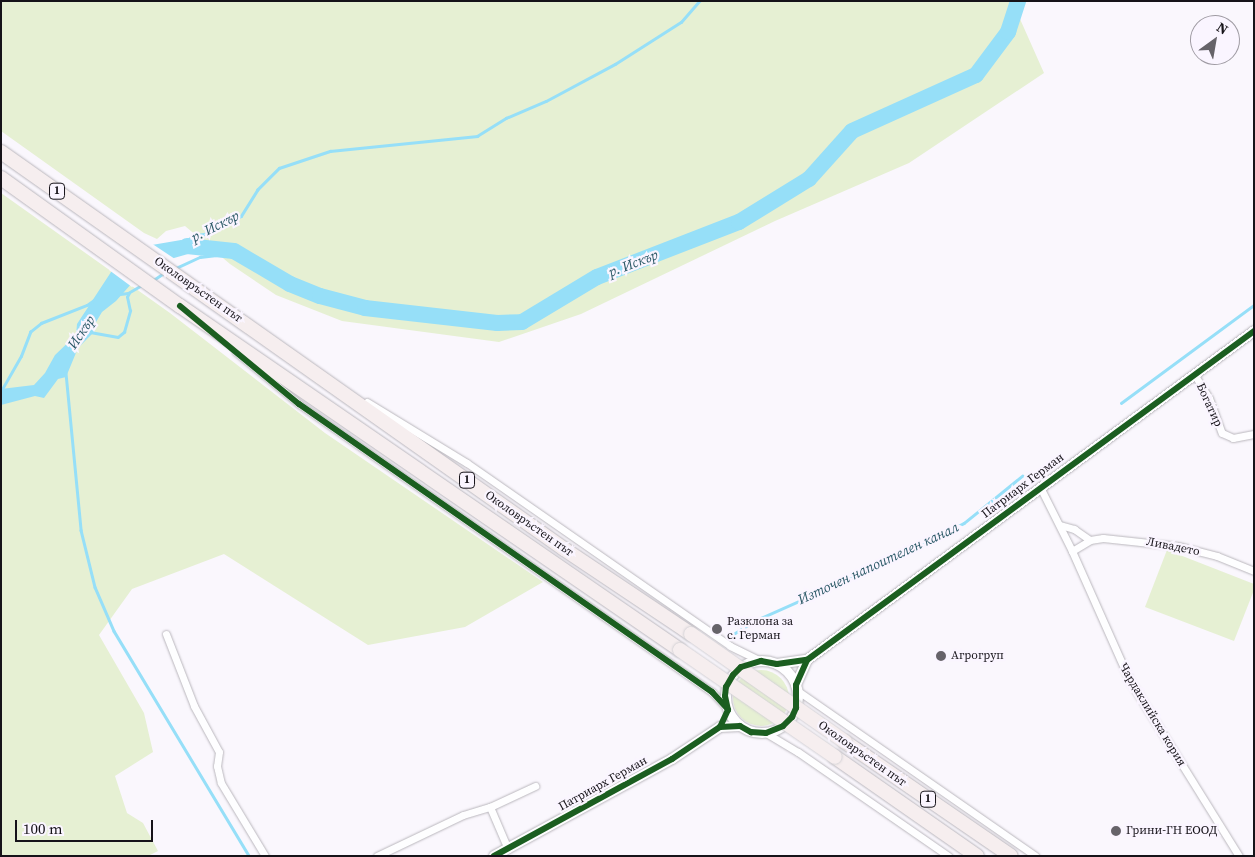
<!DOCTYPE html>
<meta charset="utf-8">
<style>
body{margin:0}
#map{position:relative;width:1255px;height:857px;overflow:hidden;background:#faf7fd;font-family:"Source Serif 4",serif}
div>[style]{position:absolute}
.green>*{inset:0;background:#e6f0d3}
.round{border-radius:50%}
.water>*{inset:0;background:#96dff8}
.pier>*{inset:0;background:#faf7fd}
.stream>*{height:2.5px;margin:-1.25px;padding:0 1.25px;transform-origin:1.25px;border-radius:1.25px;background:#96dff8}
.river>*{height:16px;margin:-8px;padding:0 8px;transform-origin:8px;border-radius:8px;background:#96dff8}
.roads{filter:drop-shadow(0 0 1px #bab7bd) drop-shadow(0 0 1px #bab7bd)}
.street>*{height:7px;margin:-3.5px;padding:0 3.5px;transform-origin:3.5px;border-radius:3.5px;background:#fefeff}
.secondary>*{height:10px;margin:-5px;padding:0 5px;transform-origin:5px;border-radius:5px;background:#fefeff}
.secondary>.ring{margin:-5px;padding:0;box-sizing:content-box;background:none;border:10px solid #fefeff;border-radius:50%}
.highway>*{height:14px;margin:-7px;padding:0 7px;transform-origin:7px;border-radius:7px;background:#f6eeef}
.bridges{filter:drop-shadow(0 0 1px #d3d1d5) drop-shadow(0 0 1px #d3d1d5)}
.highway-bridge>*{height:14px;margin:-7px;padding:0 7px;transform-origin:7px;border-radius:7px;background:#f6eeef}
.cycleway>*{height:6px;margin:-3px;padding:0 3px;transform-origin:3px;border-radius:3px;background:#1b5e20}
.dots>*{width:14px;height:14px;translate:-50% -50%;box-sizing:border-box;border:2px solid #faf5ff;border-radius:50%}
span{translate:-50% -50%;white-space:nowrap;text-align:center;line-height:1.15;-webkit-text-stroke:4.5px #faf5ff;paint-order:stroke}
.shield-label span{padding:1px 4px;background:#faf5ff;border:1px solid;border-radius:4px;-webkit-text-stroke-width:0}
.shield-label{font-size:11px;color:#161319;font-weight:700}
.street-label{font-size:12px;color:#161319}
.poi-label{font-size:12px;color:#161319}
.left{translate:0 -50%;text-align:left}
.water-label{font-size:14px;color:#2b5967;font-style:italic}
.frame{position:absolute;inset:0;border:2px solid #161319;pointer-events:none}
.north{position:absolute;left:1190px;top:15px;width:50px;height:50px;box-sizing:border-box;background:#faf5ff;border:1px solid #9f9ba3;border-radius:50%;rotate:32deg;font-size:14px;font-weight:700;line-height:20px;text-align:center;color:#161319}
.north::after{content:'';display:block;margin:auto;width:18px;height:22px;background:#666369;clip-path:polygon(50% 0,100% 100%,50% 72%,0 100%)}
.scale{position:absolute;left:15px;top:820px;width:138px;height:22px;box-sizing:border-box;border:2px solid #161319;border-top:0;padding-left:6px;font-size:15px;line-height:18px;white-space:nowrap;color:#161319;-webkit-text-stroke:4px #faf5ff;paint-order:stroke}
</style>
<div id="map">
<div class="green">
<i style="clip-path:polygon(1px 1px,1012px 1px,1044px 73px,909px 163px,775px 221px,581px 314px,499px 342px,342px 321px,276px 295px,230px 264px,185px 226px,166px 231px,157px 239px,144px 233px,1px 131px)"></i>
<i style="clip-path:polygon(1px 193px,170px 313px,325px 433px,543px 582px,465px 627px,368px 645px,224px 554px,132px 589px,99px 635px,144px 713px,153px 752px,115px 776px,127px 813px,143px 823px,158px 851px,148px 856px,1px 856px)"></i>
<i style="clip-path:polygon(1167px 550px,1254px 584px,1254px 590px,1234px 641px,1145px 607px)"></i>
<i class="round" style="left:733px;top:670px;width:56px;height:56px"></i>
</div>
<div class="water">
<i style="clip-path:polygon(181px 240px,209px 248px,153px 264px,141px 273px,116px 301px,102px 312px,96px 322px,94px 332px,78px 348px,66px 377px,58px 379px,44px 398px,35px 396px,1px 405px,1px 389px,34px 385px,45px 373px,55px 355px,76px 335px,77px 324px,113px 269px,146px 246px)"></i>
</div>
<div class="pier">
<i style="clip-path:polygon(151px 243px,175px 259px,154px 266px,132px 287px,109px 270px,125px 253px)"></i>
</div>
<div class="stream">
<i style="left:184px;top:242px;width:13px;rotate:-32deg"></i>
<i style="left:195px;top:235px;width:9px;rotate:-6deg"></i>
<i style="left:204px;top:234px;width:41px;rotate:-25.9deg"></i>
<i style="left:241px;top:216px;width:31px;rotate:-58deg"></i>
<i style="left:257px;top:190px;width:31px;rotate:-45deg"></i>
<i style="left:279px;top:168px;width:54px;rotate:-18.4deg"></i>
<i style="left:330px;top:151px;width:148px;rotate:-5.8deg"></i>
<i style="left:477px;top:136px;width:34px;rotate:-32deg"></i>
<i style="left:506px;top:118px;width:43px;rotate:-23deg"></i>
<i style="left:546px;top:101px;width:78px;rotate:-28.2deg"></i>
<i style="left:615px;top:64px;width:78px;rotate:-32.5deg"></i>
<i style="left:681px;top:22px;width:28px;rotate:-49deg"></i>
<i style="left:174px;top:269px;width:29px;rotate:-25deg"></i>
<i style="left:200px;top:257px;width:25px;rotate:-7deg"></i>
<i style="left:225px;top:254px;width:9px;rotate:-18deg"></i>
<i style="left:152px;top:281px;width:14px;rotate:-34deg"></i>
<i style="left:120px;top:294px;width:8px;rotate:-7deg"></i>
<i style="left:128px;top:293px;width:16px;rotate:-30deg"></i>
<i style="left:90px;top:332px;width:28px;rotate:10deg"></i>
<i style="left:118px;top:337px;width:8px;rotate:-40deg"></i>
<i style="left:124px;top:332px;width:22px;rotate:-74deg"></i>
<i style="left:130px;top:311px;width:14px;rotate:-102deg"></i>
<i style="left:127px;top:297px;width:4px;rotate:-63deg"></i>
<i style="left:66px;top:373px;width:158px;rotate:84.5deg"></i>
<i style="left:81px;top:530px;width:59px;rotate:76.2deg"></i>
<i style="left:95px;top:587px;width:48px;rotate:66.6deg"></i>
<i style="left:114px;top:631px;width:262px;rotate:59deg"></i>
<i style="left:1px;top:391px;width:40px;rotate:-60.3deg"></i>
<i style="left:21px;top:356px;width:26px;rotate:-69deg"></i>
<i style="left:30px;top:332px;width:14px;rotate:-39deg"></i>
<i style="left:41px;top:323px;width:49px;rotate:-21.4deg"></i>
<i style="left:87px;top:305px;width:9px;rotate:-36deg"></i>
<i style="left:1121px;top:403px;width:165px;rotate:-36.4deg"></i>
<i style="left:727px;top:638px;width:32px;rotate:-32deg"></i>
<i style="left:754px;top:621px;width:167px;rotate:-24deg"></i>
<i style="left:907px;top:553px;width:64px;rotate:-27.8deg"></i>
<i style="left:964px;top:523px;width:75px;rotate:-39deg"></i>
</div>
<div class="river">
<i style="left:187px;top:246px;width:47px;rotate:6.1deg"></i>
<i style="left:234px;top:251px;width:65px;rotate:30.5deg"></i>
<i style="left:290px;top:284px;width:32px;rotate:22deg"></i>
<i style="left:320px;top:296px;width:47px;rotate:14.9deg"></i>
<i style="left:365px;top:308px;width:133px;rotate:6.5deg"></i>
<i style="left:497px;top:323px;width:25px;rotate:-2deg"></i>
<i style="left:522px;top:322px;width:87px;rotate:-31deg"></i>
<i style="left:597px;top:277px;width:152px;rotate:-21.2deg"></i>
<i style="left:739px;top:222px;width:82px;rotate:-31.6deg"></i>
<i style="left:809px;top:179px;width:64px;rotate:-48.1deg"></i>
<i style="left:852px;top:131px;width:136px;rotate:-24.3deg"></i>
<i style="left:976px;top:75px;width:54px;rotate:-53.3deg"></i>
<i style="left:1008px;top:32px;width:33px;rotate:-72deg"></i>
</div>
<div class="roads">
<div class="street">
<i style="left:236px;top:352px;width:82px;rotate:39.5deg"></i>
<i style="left:299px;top:404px;width:504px;rotate:34.89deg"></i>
<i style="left:712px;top:692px;width:22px;rotate:47deg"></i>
<i style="left:1194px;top:374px;width:28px;rotate:58deg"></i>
<i style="left:1209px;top:398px;width:37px;rotate:70deg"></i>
<i style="left:1222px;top:433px;width:12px;rotate:24deg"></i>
<i style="left:1233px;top:438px;width:21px;rotate:-11deg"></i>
<i style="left:367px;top:402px;width:117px;rotate:31.4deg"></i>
<i style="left:467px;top:463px;width:320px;rotate:34.8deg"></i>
<i style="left:730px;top:646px;width:34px;rotate:26deg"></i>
<i style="left:1040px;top:487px;width:72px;rotate:63.4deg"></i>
<i style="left:1072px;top:551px;width:142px;rotate:66deg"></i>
<i style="left:1130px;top:681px;width:206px;rotate:58.1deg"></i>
<i style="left:1060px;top:525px;width:15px;rotate:16deg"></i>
<i style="left:1074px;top:529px;width:19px;rotate:35deg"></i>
<i style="left:1090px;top:540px;width:13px;rotate:-9deg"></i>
<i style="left:1103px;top:538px;width:75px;rotate:6.1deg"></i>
<i style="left:1178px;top:546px;width:40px;rotate:14.4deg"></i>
<i style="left:1217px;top:556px;width:40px;rotate:22deg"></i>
<i style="left:1072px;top:551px;width:21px;rotate:-31deg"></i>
<i style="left:166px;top:634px;width:77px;rotate:68.7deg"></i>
<i style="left:194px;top:706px;width:52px;rotate:61.5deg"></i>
<i style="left:219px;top:752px;width:14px;rotate:98deg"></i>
<i style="left:217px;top:766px;width:17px;rotate:77deg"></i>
<i style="left:221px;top:783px;width:85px;rotate:58.9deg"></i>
<i style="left:798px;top:691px;width:289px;rotate:34.8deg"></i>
<i style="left:766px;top:733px;width:37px;rotate:31deg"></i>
<i style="left:798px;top:752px;width:183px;rotate:34.7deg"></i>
<i style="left:490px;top:807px;width:50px;rotate:-25deg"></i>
<i style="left:377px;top:856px;width:95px;rotate:-25.5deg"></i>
<i style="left:463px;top:815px;width:28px;rotate:-17deg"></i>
<i style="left:490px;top:807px;width:46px;rotate:66.8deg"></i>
</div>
<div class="secondary">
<i class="ring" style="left:726px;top:661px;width:62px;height:62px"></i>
<i style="left:777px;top:664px;width:30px;rotate:-8deg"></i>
<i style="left:807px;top:660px;width:555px;rotate:-36.35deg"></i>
<i style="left:796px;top:685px;width:27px;rotate:-66deg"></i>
<i style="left:494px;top:856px;width:203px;rotate:-28.6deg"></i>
<i style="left:672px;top:759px;width:58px;rotate:-33.7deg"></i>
<i style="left:720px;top:727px;width:20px;rotate:-3deg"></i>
</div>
<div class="highway">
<i style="left:1px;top:152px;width:689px;rotate:35.19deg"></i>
<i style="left:564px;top:549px;width:153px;rotate:33.8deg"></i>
<i style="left:1px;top:178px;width:220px;rotate:35.6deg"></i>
<i style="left:180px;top:306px;width:607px;rotate:34.53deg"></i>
<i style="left:845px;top:742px;width:201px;rotate:34.5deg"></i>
<i style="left:835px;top:757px;width:173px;rotate:34.9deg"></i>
</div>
</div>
<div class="bridges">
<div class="highway-bridge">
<i style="left:691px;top:634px;width:188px;rotate:35deg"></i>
<i style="left:680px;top:650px;width:188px;rotate:34.6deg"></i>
</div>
</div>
<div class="cycleway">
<i style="left:180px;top:306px;width:154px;rotate:39.5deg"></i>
<i style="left:299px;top:404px;width:504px;rotate:34.89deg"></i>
<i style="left:712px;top:692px;width:22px;rotate:47deg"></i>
<i style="left:720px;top:727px;width:19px;rotate:-65deg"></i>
<i style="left:728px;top:710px;width:14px;rotate:-102deg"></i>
<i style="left:725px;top:696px;width:9px;rotate:-84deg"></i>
<i style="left:726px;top:687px;width:14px;rotate:-60deg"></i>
<i style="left:733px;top:675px;width:11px;rotate:-45deg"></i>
<i style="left:741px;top:667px;width:21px;rotate:-17deg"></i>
<i style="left:761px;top:661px;width:16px;rotate:11deg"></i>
<i style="left:777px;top:664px;width:30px;rotate:-8deg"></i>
<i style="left:807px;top:660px;width:555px;rotate:-36.35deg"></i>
<i style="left:494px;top:856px;width:203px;rotate:-28.6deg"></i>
<i style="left:672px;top:759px;width:58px;rotate:-33.7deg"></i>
<i style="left:720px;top:727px;width:20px;rotate:-3deg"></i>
<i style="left:740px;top:726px;width:13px;rotate:29deg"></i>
<i style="left:751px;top:732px;width:15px;rotate:4deg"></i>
<i style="left:766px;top:733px;width:18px;rotate:-22deg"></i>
<i style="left:783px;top:726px;width:13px;rotate:-45deg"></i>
<i style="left:792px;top:717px;width:10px;rotate:-66deg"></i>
<i style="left:796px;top:708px;width:23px;rotate:-90deg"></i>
<i style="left:796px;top:685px;width:27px;rotate:-66deg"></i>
</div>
<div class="dots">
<i style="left:717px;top:629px;background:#666369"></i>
<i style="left:941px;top:656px;background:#666369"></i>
<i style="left:1116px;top:831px;background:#666369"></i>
</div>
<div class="shield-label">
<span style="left:57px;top:191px">1</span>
<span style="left:467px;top:480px">1</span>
<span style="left:928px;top:799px">1</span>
</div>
<div class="street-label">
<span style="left:198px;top:290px;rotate:35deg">Околовръстен път</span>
<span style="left:1209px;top:405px;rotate:65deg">Богатир</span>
<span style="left:1023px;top:486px;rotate:-37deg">Патриарх Герман</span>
<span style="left:529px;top:524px;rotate:35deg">Околовръстен път</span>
<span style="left:1173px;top:547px;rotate:11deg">Ливадето</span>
<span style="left:1152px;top:715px;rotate:59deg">Чардаклийска кория</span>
<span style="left:862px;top:754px;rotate:35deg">Околовръстен път</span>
<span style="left:603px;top:784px;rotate:-29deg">Патриарх Герман</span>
</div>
<div class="poi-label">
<span class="left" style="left:727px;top:629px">Разклона за<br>с. Герман</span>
<span class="left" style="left:951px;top:656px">Агрогруп</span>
<span class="left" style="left:1126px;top:831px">Грини-ГН ЕООД</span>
</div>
<div class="water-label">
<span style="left:215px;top:226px;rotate:-27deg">р. Искър</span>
<span style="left:633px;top:263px;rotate:-21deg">р. Искър</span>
<span style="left:81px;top:332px;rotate:-56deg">Искър</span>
<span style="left:878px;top:563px;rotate:-25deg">Източен напоителен канал</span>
</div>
<div class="frame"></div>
<div class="north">N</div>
<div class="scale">100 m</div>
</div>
